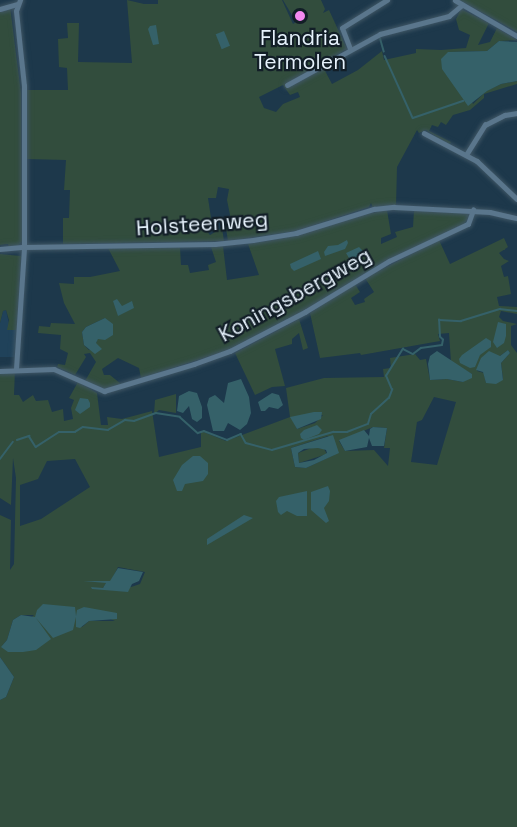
<!DOCTYPE html>
<style>
body{margin:0}
#map{position:relative;width:517px;height:827px;overflow:hidden;background:#1d384b;font-family:"Space Grotesk",sans-serif}
div>[style]{position:absolute}
.built>*{inset:0;background:#20425a}
.green>*{inset:0;background:#324d3d}
.water>*{inset:0;background:#356169;transform-origin:0 0}
.stream>*{height:1.5px;margin:-0.75px;padding:0 0.75px;transform-origin:0.75px;border-radius:0.75px;background:#356169}
.roads{filter:drop-shadow(0 0 2px #3f5665) drop-shadow(0 0 2px #3f5665)}
.minor>*{height:4.5px;margin:-2.25px;padding:0 2.25px;transform-origin:2.25px;border-radius:2.25px;background:#5a768c}
.dots>*{width:16px;height:16px;translate:-50% -50%;box-sizing:border-box;border:3px solid #121e27;border-radius:50%}
span{translate:-50% -50%;white-space:nowrap;text-align:center;line-height:1.15;-webkit-text-stroke:4.5px #121e27;paint-order:stroke}
.poi-label{font-size:21px;color:#e7f3fd}
.street-label{font-size:21px;color:#e7f3fd}
</style>
<div id="map">
<div class="built">
<i style="clip-path:polygon(6px 310px,9px 324px,17px 330px,15px 357px,0 357px,0 323px,3px 311px)"></i>
</div>
<div class="green">
<i style="clip-path:polygon(evenodd,127px 0,144px 4px,158px 4px,158px 0,282px 0,293px 24px,296px 22px,283px 0,321px 0,325px 9px,323px 13px,329px 10px,347px 49px,316px 67px,317px 69px,323px 67px,332px 84px,358px 70px,382px 51px,384px 60px,416px 53px,416px 49px,441px 50px,466px 48px,470px 35px,459px 30px,456px 19px,461px 9px,489px 23px,478px 45px,490px 42px,497px 28px,517px 40px,499px 41px,487px 51px,448px 52px,473px 104px,486px 91px,501px 84px,517px 81px,517px 84px,484px 94px,484px 98px,470px 110px,453px 115px,446px 125px,441px 122px,438px 127px,432px 125px,429px 131px,451px 142px,449px 145px,426px 130px,419px 133px,417px 130px,397px 167px,396px 206px,373px 208px,371px 203px,369px 207px,296px 231px,228px 241px,225px 222px,231px 220px,227px 200px,229px 189px,218px 187px,216px 198px,208px 198px,211px 218px,204px 228px,210px 235px,222px 228px,224px 241px,63px 244px,63px 218px,69px 218px,70px 190px,64px 190px,66px 160px,26px 159px,27px 90px,68px 90px,67px 68px,59px 67px,58px 39px,68px 38px,67px 23px,79px 23px,78px 62px,132px 63px,127px 0,283px 85px,290px 95px,298px 92px,300px 97px,283px 104px,276px 112px,264px 108px,259px 97px,283px 85px)"></i>
<i style="clip-path:polygon(459px 0,517px 0,517px 32px,496px 20px)"></i>
<i style="clip-path:polygon(10px 6px,21px 93px,22px 241px,18px 246px,9px 247px,8px 244px,0 245px,0 10px)"></i>
<i style="clip-path:polygon(evenodd,387px 210px,391px 234px,381px 238px,381px 244px,397px 237px,395px 232px,413px 227px,414px 210px,467px 213px,469px 217px,464px 224px,377px 266px,307px 309px,229px 350px,141px 378px,139px 368px,118px 358px,102px 369px,104px 375px,110px 375px,121px 384px,109px 388px,103px 389px,85px 381px,96px 362px,90px 353px,84px 354px,86px 357px,75px 375px,57px 367px,58px 364px,65px 365px,68px 353px,60px 349px,61px 335px,38px 333px,39px 326px,50px 327px,51px 323px,75px 324px,64px 303px,59px 283px,74px 284px,74px 277px,90px 277px,120px 271px,108px 248px,180px 247px,181px 265px,188px 265px,190px 273px,209px 270px,208px 265px,216px 262px,211px 247px,223px 246px,227px 280px,259px 275px,248px 244px,285px 238px,347px 218px,387px 210px,105px 318px,96px 343px,89px 350px,84px 345px,82px 332px,86px 327px,105px 318px)"></i>
<i style="clip-path:polygon(evenodd,504px 238px,508px 247px,499px 253px,504px 259px,509px 261px,501px 266px,504px 277px,508px 276px,511px 294px,497px 297px,499px 306px,517px 307px,517px 314px,501px 311px,499px 317px,503px 321px,517px 324px,511px 326px,511px 345px,517px 353px,517px 827px,0 827px,0 700px,6px 697px,14px 677px,0 657px,0 515px,11px 520px,10px 570px,14px 564px,16px 478px,13px 458px,11px 505px,0 498px,0 372px,15px 370px,14px 395px,19px 395px,23px 402px,33px 395px,36px 401px,48px 400px,52px 412px,63px 409px,64px 421px,73px 419px,71px 408px,74px 400px,69px 398px,78px 382px,97px 393px,101px 425px,108px 425px,107px 417px,122px 419px,152px 411px,159px 457px,201px 447px,201px 431px,226px 441px,290px 417px,286px 388px,324px 378px,384px 377px,383px 369px,391px 368px,390px 358px,415px 354px,420px 360px,426px 359px,430px 380px,447px 379px,463px 382px,472px 374px,451px 362px,449px 333px,438px 334px,440px 341px,361px 355px,360px 353px,320px 358px,310px 313px,355px 284px,360px 292px,351px 298px,355px 305px,365px 302px,364px 299px,374px 292px,365px 278px,439px 240px,450px 264px,504px 238px,508px 350px,510px 353px,501px 363px,503px 379px,486px 383px,484px 373px,477px 371px,480px 362px,500px 356px,508px 350px,504px 238px,434px 397px,456px 402px,437px 465px,411px 462px,417px 422px,422px 420px,434px 397px,504px 238px,323px 415px,315px 423px,297px 429px,291px 417px,323px 415px,504px 238px,373px 427px,387px 428px,384px 448px,390px 448px,388px 466px,374px 450px,345px 451px,339px 441px,373px 427px,504px 238px,328px 436px,334px 455px,306px 468px,295px 467px,291px 448px,328px 436px,504px 238px,75px 459px,90px 487px,41px 519px,20px 526px,20px 485px,38px 479px,47px 461px,75px 459px,504px 238px,118px 567px,145px 572px,140px 584px,131px 587px,92px 589px,103px 588px,107px 582px,91px 581px,111px 581px,118px 567px,504px 238px,84px 607px,115px 621px,89px 621px,82px 627px,84px 607px,504px 238px,21px 615px,34px 615px,1px 647px,7px 640px,13px 620px,21px 615px)"></i>
<i style="clip-path:polygon(0 254px,21px 256px,17px 330px,7px 330px,9px 320px,6px 310px,3px 311px,0 323px)"></i>
<i style="clip-path:polygon(299px 319px,308px 348px,303px 350px,299px 333px,292px 339px,292px 344px,275px 349px,285px 386px,272px 387px,255px 395px,235px 353px)"></i>
<i style="clip-path:polygon(176px 394px,176px 413px,159px 410px,154px 414px,155px 400px)"></i>
<i style="clip-path:polygon(314px 447px,324px 449px,327px 454px,299px 463px,298px 453px)"></i>
</div>
<div class="water">
<i style="clip-path:polygon(156px 25px,159px 44px,153px 45px,148px 29px,150px 26px)"></i>
<i style="left:224px;top:31px;width:16px;height:9px;rotate:68deg"></i>
<i style="clip-path:polygon(499px 41px,517px 42px,517px 81px,501px 84px,487px 91px,468px 106px,442px 69px,441px 59px,448px 52px,487px 51px)"></i>
<i style="clip-path:polygon(347px 240px,348px 243px,345px 249px,325px 256px,324px 252px,328px 246px,338px 245px)"></i>
<i style="clip-path:polygon(359px 247px,366px 254px,354px 261px,352px 269px,352px 263px,346px 253px)"></i>
<i style="clip-path:polygon(318px 251px,321px 259px,294px 271px,291px 268px,290px 264px)"></i>
<i style="clip-path:polygon(117px 299px,122px 306px,132px 301px,134px 308px,118px 316px,113px 301px)"></i>
<i style="clip-path:polygon(105px 318px,113px 324px,113px 335px,105px 340px,98px 339px,96px 343px,102px 349px,95px 354px,84px 345px,82px 332px,86px 327px)"></i>
<i style="clip-path:polygon(498px 322px,506px 324px,506px 336px,504px 343px,497px 348px,493px 342px)"></i>
<i style="clip-path:polygon(486px 338px,491px 341px,491px 347px,480px 355px,475px 367px,470px 368px,460px 363px,459px 359px,462px 355px)"></i>
<i style="clip-path:polygon(508px 350px,510px 353px,501px 363px,503px 380px,496px 384px,486px 383px,483px 372px,476px 370px,481px 358px,489px 351px,500px 356px)"></i>
<i style="clip-path:polygon(437px 351px,472px 374px,472px 378px,463px 382px,447px 379px,430px 380px,428px 364px,430px 356px)"></i>
<i style="clip-path:polygon(241px 379px,249px 397px,251px 413px,247px 424px,240px 430px,228px 423px,224px 431px,213px 431px,207px 405px,209px 398px,215px 395px,224px 403px,228px 383px)"></i>
<i style="clip-path:polygon(189px 391px,197px 393px,202px 407px,202px 418px,197px 422px,192px 419px,189px 406px,183px 413px,177px 411px,179px 396px)"></i>
<i style="clip-path:polygon(272px 393px,279px 395px,283px 405px,278px 409px,269px 407px,265px 411px,261px 411px,258px 402px)"></i>
<i style="clip-path:polygon(80px 398px,88px 399px,90px 403px,90px 407px,80px 414px,75px 410px)"></i>
<i style="clip-path:polygon(314px 412px,322px 412px,321px 419px,297px 429px,290px 417px)"></i>
<i style="clip-path:polygon(317px 425px,322px 430px,319px 434px,304px 440px,301px 438px,300px 434px,304px 430px)"></i>
<i style="clip-path:polygon(373px 427px,387px 428px,384px 446px,372px 446px,369px 438px,367px 447px,345px 451px,339px 440px,364px 430px,369px 436px,370px 429px)"></i>
<i style="clip-path:polygon(evenodd,333px 435px,339px 453px,306px 468px,295px 467px,291px 448px,333px 435px,318px 448px,326px 450px,327px 453px,314px 460px,299px 463px,298px 453px,304px 449px,318px 448px)"></i>
<i style="clip-path:polygon(193px 456px,200px 456px,208px 463px,208px 474px,203px 481px,185px 484px,182px 491px,177px 491px,173px 480px,182px 465px)"></i>
<i style="clip-path:polygon(328px 486px,330px 491px,329px 501px,324px 508px,329px 521px,326px 523px,311px 510px,311px 492px)"></i>
<i style="clip-path:polygon(307px 491px,307px 516px,297px 516px,287px 511px,281px 515px,278px 512px,276px 501px,279px 497px)"></i>
<i style="clip-path:polygon(244px 515px,253px 518px,207px 545px,207px 539px)"></i>
<i style="clip-path:polygon(118px 568px,143px 572px,139px 581px,132px 584px,128px 592px,92px 589px,91px 587px,103px 588px,106px 583px,83px 581px,110px 581px)"></i>
<i style="clip-path:polygon(43px 604px,75px 607px,76px 616px,77px 610px,84px 607px,117px 613px,117px 619px,89px 621px,80px 628px,76px 627px,76px 617px,73px 630px,53px 638px,36px 618px,51px 639px,36px 650px,23px 652px,8px 652px,1px 647px,7px 640px,13px 620px,21px 615px,35px 617px,37px 610px)"></i>
<i style="clip-path:polygon(0 657px,14px 677px,6px 697px,0 700px)"></i>
</div>
<div class="stream">
<i style="left:380px;top:37px;width:15px;rotate:74deg"></i>
<i style="left:385px;top:56px;width:68px;rotate:65.7deg"></i>
<i style="left:413px;top:118px;width:53px;rotate:-18.8deg"></i>
<i style="left:17px;top:440px;width:13px;rotate:-18deg"></i>
<i style="left:29px;top:436px;width:13px;rotate:58deg"></i>
<i style="left:36px;top:447px;width:27px;rotate:-33deg"></i>
<i style="left:59px;top:432px;width:16px"></i>
<i style="left:75px;top:432px;width:9px;rotate:-32deg"></i>
<i style="left:83px;top:427px;width:25px;rotate:7deg"></i>
<i style="left:108px;top:430px;width:20px;rotate:-30deg"></i>
<i style="left:125px;top:420px;width:9px;rotate:6deg"></i>
<i style="left:134px;top:421px;width:23px;rotate:-20deg"></i>
<i style="left:156px;top:413px;width:24px;rotate:9deg"></i>
<i style="left:180px;top:417px;width:24px;rotate:42deg"></i>
<i style="left:198px;top:433px;width:6px;rotate:-18deg"></i>
<i style="left:204px;top:431px;width:25px;rotate:21deg"></i>
<i style="left:227px;top:440px;width:15px;rotate:-23deg"></i>
<i style="left:241px;top:434px;width:10px;rotate:61deg"></i>
<i style="left:246px;top:443px;width:27px;rotate:15deg"></i>
<i style="left:272px;top:450px;width:64px;rotate:-16.4deg"></i>
<i style="left:333px;top:432px;width:14px"></i>
<i style="left:347px;top:432px;width:22px;rotate:-21deg"></i>
<i style="left:368px;top:424px;width:10px;rotate:-73deg"></i>
<i style="left:371px;top:414px;width:24px;rotate:-42deg"></i>
<i style="left:389px;top:398px;width:9px;rotate:-69deg"></i>
<i style="left:392px;top:390px;width:15px;rotate:-113deg"></i>
<i style="left:386px;top:376px;width:32px;rotate:-58deg"></i>
<i style="left:403px;top:349px;width:11px;rotate:27deg"></i>
<i style="left:413px;top:354px;width:10px;rotate:-37deg"></i>
<i style="left:421px;top:348px;width:21px;rotate:-8deg"></i>
<i style="left:442px;top:345px;width:5px;rotate:-79deg"></i>
<i style="left:443px;top:340px;width:4px;rotate:-135deg"></i>
<i style="left:440px;top:337px;width:17px;rotate:-93deg"></i>
<i style="left:439px;top:320px;width:22px;rotate:3deg"></i>
<i style="left:461px;top:321px;width:41px;rotate:-17.1deg"></i>
<i style="left:500px;top:309px;width:17px;rotate:7deg"></i>
<i style="left:0;top:459px;width:21px;rotate:-53deg"></i>
</div>
<div class="roads">
<div class="minor">
<i style="left:455px;top:0;width:72px;rotate:30.1deg"></i>
<i style="left:0;top:9px;width:18px;rotate:-16deg"></i>
<i style="left:350px;top:49px;width:22px;rotate:-111deg"></i>
<i style="left:342px;top:28px;width:53px;rotate:-31.9deg"></i>
<i style="left:287px;top:85px;width:106px;rotate:-28.7deg"></i>
<i style="left:380px;top:34px;width:71px;rotate:-14.6deg"></i>
<i style="left:449px;top:16px;width:17px;rotate:-40deg"></i>
<i style="left:424px;top:133px;width:60px;rotate:27.8deg"></i>
<i style="left:477px;top:161px;width:55px;rotate:43.5deg"></i>
<i style="left:466px;top:155px;width:36px;rotate:-58deg"></i>
<i style="left:485px;top:125px;width:22px;rotate:-27deg"></i>
<i style="left:505px;top:115px;width:12px;rotate:-9deg"></i>
<i style="left:0;top:249px;width:24px;rotate:-5deg"></i>
<i style="left:24px;top:247px;width:191px;rotate:-0.9deg"></i>
<i style="left:215px;top:244px;width:38px;rotate:-6deg"></i>
<i style="left:253px;top:240px;width:44px;rotate:-9.2deg"></i>
<i style="left:296px;top:233px;width:82px;rotate:-17.1deg"></i>
<i style="left:374px;top:209px;width:20px;rotate:-6deg"></i>
<i style="left:394px;top:207px;width:96px;rotate:3deg"></i>
<i style="left:490px;top:212px;width:28px;rotate:13deg"></i>
<i style="left:16px;top:369px;width:122px;rotate:-86.2deg"></i>
<i style="left:24px;top:247px;width:161px;rotate:-90deg"></i>
<i style="left:24px;top:86px;width:75px;rotate:-96.1deg"></i>
<i style="left:16px;top:11px;width:12px;rotate:-70deg"></i>
<i style="left:0;top:371px;width:54px;rotate:-2.1deg"></i>
<i style="left:54px;top:369px;width:55px;rotate:23.7deg"></i>
<i style="left:104px;top:391px;width:94px;rotate:-16.7deg"></i>
<i style="left:194px;top:364px;width:38px;rotate:-20deg"></i>
<i style="left:230px;top:351px;width:85px;rotate:-27.5deg"></i>
<i style="left:305px;top:312px;width:98px;rotate:-31.3deg"></i>
<i style="left:389px;top:261px;width:87px;rotate:-25.1deg"></i>
<i style="left:468px;top:224px;width:15px;rotate:-70deg"></i>
</div>
</div>
<div class="dots">
<i style="left:300px;top:16px;background:#f489f0"></i>
</div>
<div class="poi-label">
<span style="left:300px;top:50px">Flandria<br>Termolen</span>
</div>
<div class="street-label">
<span style="left:202px;top:224px;rotate:-4deg">Holsteenweg</span>
<span style="left:295px;top:295px;rotate:-29deg">Koningsbergweg</span>
</div>
</div>
